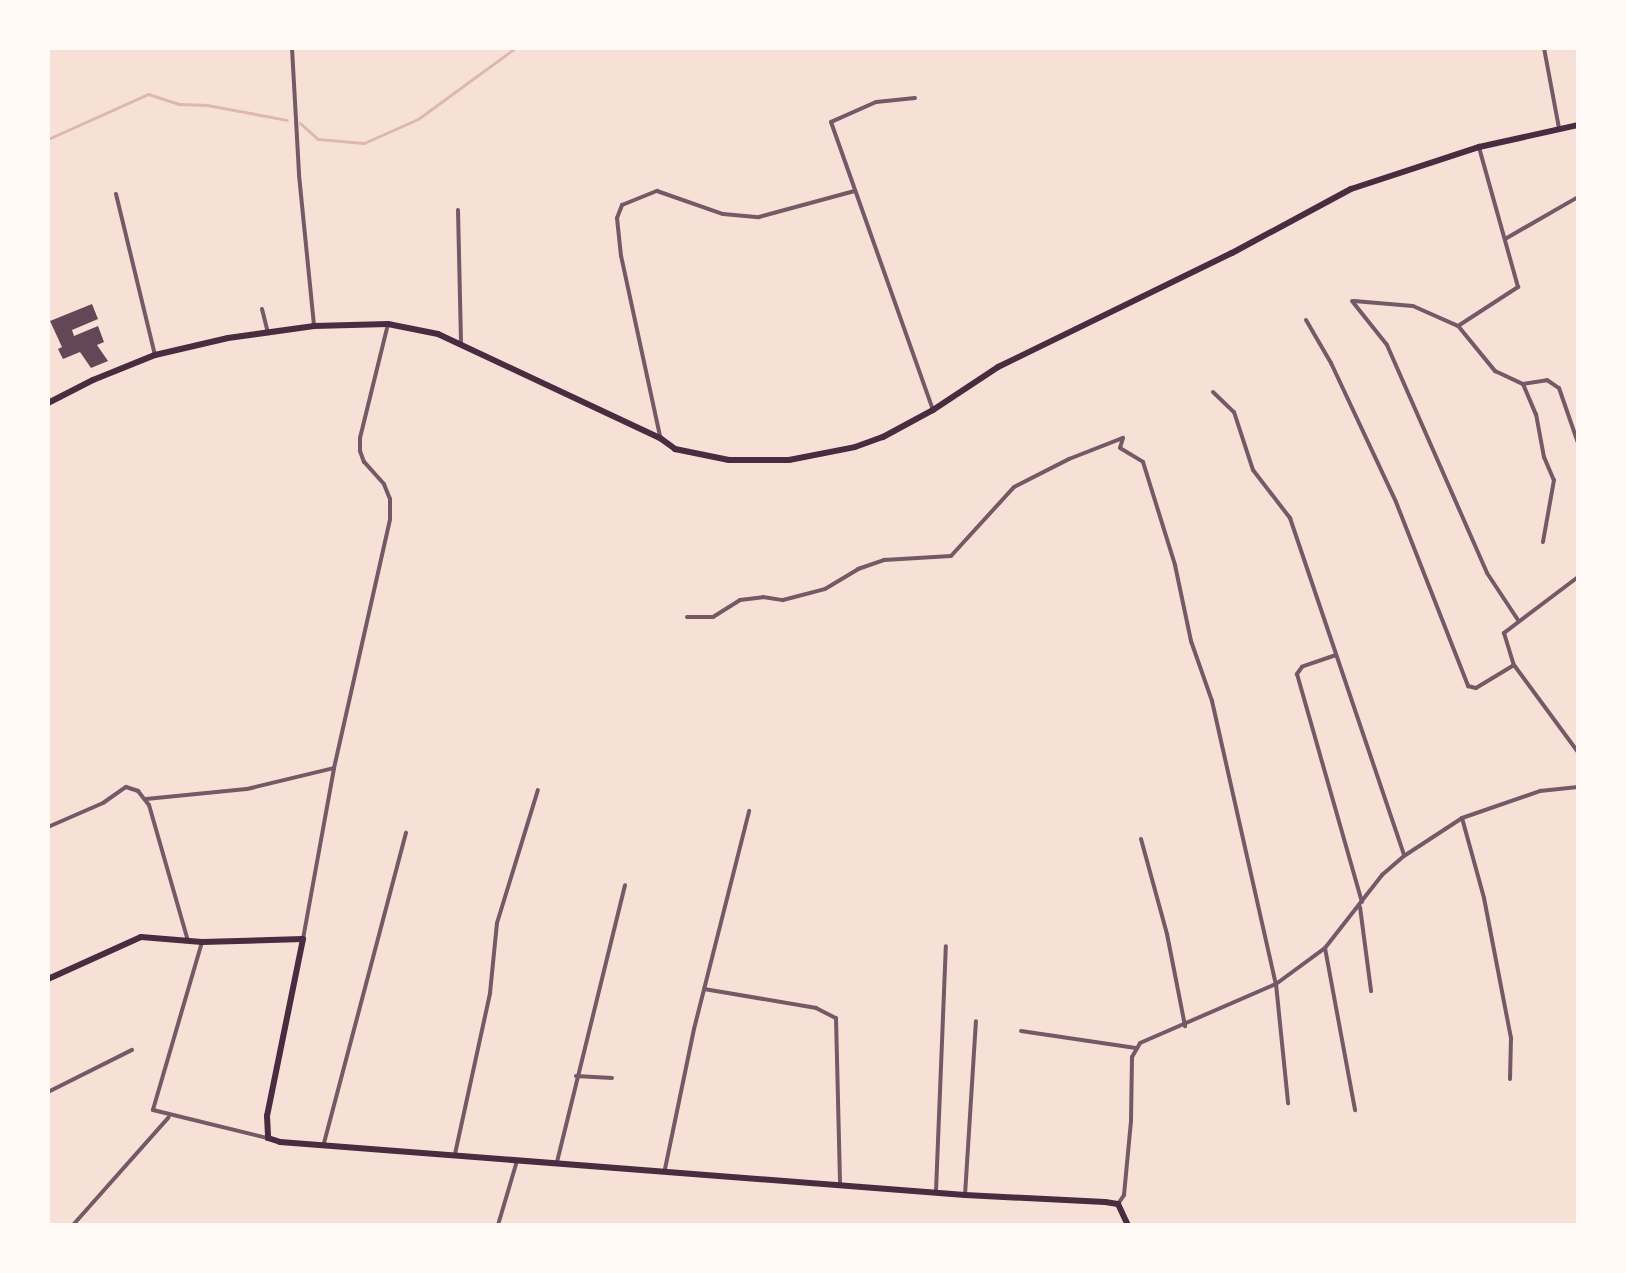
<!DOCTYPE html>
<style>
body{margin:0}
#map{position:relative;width:1626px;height:1273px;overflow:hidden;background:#f7e1d7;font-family:Karla,sans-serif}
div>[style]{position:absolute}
.stream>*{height:3px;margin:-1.5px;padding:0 1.5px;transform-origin:1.5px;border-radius:1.5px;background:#dcb8b0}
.building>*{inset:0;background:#644757}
.minor>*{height:4px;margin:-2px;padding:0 2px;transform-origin:2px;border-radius:2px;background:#755966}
.secondary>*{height:6px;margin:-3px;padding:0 3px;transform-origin:3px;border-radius:3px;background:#4a2c40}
span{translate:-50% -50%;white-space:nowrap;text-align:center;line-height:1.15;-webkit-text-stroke:6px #fffaf5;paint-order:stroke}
.frame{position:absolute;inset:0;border:50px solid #fffaf5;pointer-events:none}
</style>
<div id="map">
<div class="stream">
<i style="left:300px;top:123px;width:24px;rotate:42deg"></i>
<i style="left:318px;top:139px;width:46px;rotate:5deg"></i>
<i style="left:364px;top:143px;width:59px;rotate:-24deg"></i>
<i style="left:418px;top:119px;width:120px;rotate:-36.2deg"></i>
<i style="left:48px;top:139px;width:110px;rotate:-24.2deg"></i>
<i style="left:148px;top:94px;width:33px;rotate:18deg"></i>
<i style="left:179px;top:104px;width:28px;rotate:2deg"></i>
<i style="left:207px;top:105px;width:81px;rotate:10.6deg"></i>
</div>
<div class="building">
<i style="clip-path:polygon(92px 304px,98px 319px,72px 330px,74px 336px,98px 326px,104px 342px,97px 345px,108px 361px,91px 368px,80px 352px,63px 359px,58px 349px,62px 347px,50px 321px)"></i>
</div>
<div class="minor">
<i style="left:292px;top:48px;width:127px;rotate:86.8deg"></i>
<i style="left:299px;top:175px;width:151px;rotate:84.3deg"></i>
<i style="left:1544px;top:48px;width:81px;rotate:79.4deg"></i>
<i style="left:915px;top:98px;width:39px;rotate:174deg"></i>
<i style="left:876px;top:102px;width:49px;rotate:156deg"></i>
<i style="left:831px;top:122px;width:306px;rotate:70.5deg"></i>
<i style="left:116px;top:194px;width:166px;rotate:76.4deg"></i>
<i style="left:458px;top:210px;width:133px;rotate:88.7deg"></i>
<i style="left:1505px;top:239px;width:84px;rotate:-29.9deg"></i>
<i style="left:1352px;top:301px;width:56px;rotate:51.5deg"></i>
<i style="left:1387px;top:345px;width:249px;rotate:66.3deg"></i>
<i style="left:1487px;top:573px;width:56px;rotate:56.6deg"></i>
<i style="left:1354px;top:301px;width:59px;rotate:4.8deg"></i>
<i style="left:1413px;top:306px;width:49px;rotate:24deg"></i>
<i style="left:1458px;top:326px;width:72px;rotate:-33deg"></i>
<i style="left:1518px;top:287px;width:145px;rotate:-105.6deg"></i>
<i style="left:262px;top:309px;width:25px;rotate:76deg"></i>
<i style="left:1306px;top:320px;width:50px;rotate:59.8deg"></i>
<i style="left:1331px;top:363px;width:153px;rotate:64.9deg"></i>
<i style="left:1396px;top:502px;width:198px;rotate:68.6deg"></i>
<i style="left:1468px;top:686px;width:8px;rotate:14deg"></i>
<i style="left:1476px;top:688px;width:44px;rotate:-31.2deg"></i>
<i style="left:1459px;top:327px;width:57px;rotate:50.7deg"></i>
<i style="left:1495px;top:371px;width:31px;rotate:25deg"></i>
<i style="left:1523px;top:384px;width:24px;rotate:-9deg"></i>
<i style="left:1547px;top:380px;width:14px;rotate:34deg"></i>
<i style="left:1559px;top:388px;width:58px;rotate:70.9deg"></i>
<i style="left:1523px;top:384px;width:33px;rotate:67deg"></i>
<i style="left:1536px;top:414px;width:44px;rotate:79.5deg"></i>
<i style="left:1544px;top:457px;width:25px;rotate:67deg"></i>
<i style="left:1554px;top:480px;width:63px;rotate:100.1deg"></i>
<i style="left:1213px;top:392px;width:29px;rotate:44deg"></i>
<i style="left:1234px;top:412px;width:61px;rotate:71.9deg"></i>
<i style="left:1253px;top:470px;width:61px;rotate:52.4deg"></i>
<i style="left:1290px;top:518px;width:356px;rotate:71.3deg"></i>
<i style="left:660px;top:436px;width:184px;rotate:-102.2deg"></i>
<i style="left:621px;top:256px;width:38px;rotate:-96deg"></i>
<i style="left:617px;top:218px;width:14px;rotate:-69deg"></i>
<i style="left:622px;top:205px;width:38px;rotate:-22deg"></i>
<i style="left:657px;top:191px;width:70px;rotate:19.2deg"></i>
<i style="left:723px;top:214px;width:36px;rotate:5deg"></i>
<i style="left:759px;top:217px;width:99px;rotate:-15.2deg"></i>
<i style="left:1578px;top:577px;width:93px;rotate:142.9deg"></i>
<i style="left:1504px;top:633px;width:34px;rotate:73deg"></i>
<i style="left:1514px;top:665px;width:108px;rotate:53.7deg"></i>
<i style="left:687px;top:617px;width:26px"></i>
<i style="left:713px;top:617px;width:32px;rotate:-32deg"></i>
<i style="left:740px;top:600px;width:23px;rotate:-7deg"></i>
<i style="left:763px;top:597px;width:20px;rotate:9deg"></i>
<i style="left:783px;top:600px;width:43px;rotate:-14.7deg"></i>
<i style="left:825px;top:589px;width:39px;rotate:-31deg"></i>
<i style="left:858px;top:569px;width:28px;rotate:-19deg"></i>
<i style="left:884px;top:560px;width:67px;rotate:-3.4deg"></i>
<i style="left:951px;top:556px;width:93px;rotate:-47.6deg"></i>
<i style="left:1014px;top:487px;width:62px;rotate:-27deg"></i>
<i style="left:1069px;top:459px;width:58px;rotate:-21.3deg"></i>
<i style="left:1123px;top:438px;width:10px;rotate:107deg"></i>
<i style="left:1120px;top:448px;width:27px;rotate:31deg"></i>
<i style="left:1143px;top:462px;width:108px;rotate:72.7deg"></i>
<i style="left:1175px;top:565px;width:78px;rotate:78.1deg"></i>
<i style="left:1191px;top:641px;width:64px;rotate:70.7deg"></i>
<i style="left:1212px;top:701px;width:290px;rotate:77.3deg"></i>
<i style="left:1276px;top:984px;width:120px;rotate:84.2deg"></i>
<i style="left:1336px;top:655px;width:36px;rotate:161deg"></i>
<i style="left:1302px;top:667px;width:9px;rotate:126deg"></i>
<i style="left:1297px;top:674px;width:237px;rotate:74.1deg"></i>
<i style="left:146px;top:799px;width:101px;rotate:-5.7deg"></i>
<i style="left:247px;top:789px;width:89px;rotate:-13.6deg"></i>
<i style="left:1462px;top:818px;width:83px;rotate:74.6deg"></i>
<i style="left:1484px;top:898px;width:143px;rotate:79.1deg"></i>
<i style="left:1511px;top:1038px;width:41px;rotate:91.4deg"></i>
<i style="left:48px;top:827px;width:60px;rotate:-23.6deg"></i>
<i style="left:103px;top:803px;width:28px;rotate:-35deg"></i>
<i style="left:126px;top:787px;width:13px;rotate:18deg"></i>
<i style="left:138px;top:791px;width:18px;rotate:52deg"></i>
<i style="left:149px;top:805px;width:141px;rotate:74deg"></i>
<i style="left:1141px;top:839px;width:98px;rotate:74.7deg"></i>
<i style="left:1167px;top:934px;width:94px;rotate:78.9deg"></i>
<i style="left:1360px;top:907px;width:85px;rotate:82.5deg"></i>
<i style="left:303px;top:939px;width:174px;rotate:-79.7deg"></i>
<i style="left:334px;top:768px;width:255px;rotate:-77.3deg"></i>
<i style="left:390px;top:519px;width:20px;rotate:-90deg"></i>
<i style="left:390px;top:499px;width:16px;rotate:-112deg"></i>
<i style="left:384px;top:484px;width:30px;rotate:-132deg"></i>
<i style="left:364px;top:462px;width:12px;rotate:-110deg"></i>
<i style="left:360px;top:451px;width:13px;rotate:-90deg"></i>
<i style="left:360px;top:438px;width:117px;rotate:-76.2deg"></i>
<i style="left:202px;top:942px;width:175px;rotate:106.3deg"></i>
<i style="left:153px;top:1110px;width:117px;rotate:13.8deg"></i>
<i style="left:1325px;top:948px;width:165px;rotate:79.5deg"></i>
<i style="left:704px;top:989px;width:114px;rotate:9.6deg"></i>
<i style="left:816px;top:1008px;width:22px;rotate:27deg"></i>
<i style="left:836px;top:1018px;width:167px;rotate:88.6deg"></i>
<i style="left:1021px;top:1031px;width:116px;rotate:8.4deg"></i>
<i style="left:576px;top:1076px;width:36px;rotate:3deg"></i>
<i style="left:48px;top:1092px;width:94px;rotate:-26.6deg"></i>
<i style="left:324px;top:1143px;width:321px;rotate:-75.2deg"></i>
<i style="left:455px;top:1154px;width:165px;rotate:-77.7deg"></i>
<i style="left:490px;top:993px;width:70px;rotate:-84.3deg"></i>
<i style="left:497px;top:923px;width:139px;rotate:-72.9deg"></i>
<i style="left:557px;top:1162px;width:285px;rotate:-76.2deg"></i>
<i style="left:665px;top:1169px;width:143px;rotate:-78.3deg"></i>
<i style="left:694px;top:1029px;width:225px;rotate:-75.8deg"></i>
<i style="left:936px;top:1191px;width:245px;rotate:-87.7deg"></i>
<i style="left:965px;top:1195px;width:174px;rotate:-86.4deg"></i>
<i style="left:1118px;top:1204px;width:11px;rotate:-56deg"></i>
<i style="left:1124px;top:1195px;width:74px;rotate:-84.6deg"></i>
<i style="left:1131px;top:1121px;width:64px;rotate:-89.1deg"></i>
<i style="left:1132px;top:1057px;width:16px;rotate:-60deg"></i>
<i style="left:1140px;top:1043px;width:148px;rotate:-23.5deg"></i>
<i style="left:1276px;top:984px;width:61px;rotate:-36.3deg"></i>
<i style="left:1325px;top:948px;width:93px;rotate:-52deg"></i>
<i style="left:1382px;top:875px;width:29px;rotate:-41deg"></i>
<i style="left:1404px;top:856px;width:69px;rotate:-33.2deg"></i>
<i style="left:1462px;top:818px;width:83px;rotate:-19.1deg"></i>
<i style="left:1540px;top:791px;width:38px;rotate:-6deg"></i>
<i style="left:73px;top:1225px;width:144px;rotate:-48.4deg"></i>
<i style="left:498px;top:1225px;width:67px;rotate:-73.5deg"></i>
</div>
<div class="secondary">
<i style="left:48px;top:403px;width:51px;rotate:-27.1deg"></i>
<i style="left:93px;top:380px;width:67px;rotate:-22deg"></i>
<i style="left:155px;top:355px;width:75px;rotate:-13.1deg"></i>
<i style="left:228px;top:338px;width:87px;rotate:-7.9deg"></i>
<i style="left:314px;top:326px;width:74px;rotate:-1.5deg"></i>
<i style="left:388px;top:324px;width:51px;rotate:11.3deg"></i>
<i style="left:438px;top:334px;width:245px;rotate:25.1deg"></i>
<i style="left:660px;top:438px;width:19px;rotate:36deg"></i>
<i style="left:675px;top:449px;width:55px;rotate:11.5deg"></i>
<i style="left:729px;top:460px;width:60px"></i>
<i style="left:789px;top:460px;width:67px;rotate:-11.1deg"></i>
<i style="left:855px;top:447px;width:30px;rotate:-20deg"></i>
<i style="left:883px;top:437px;width:57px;rotate:-28.4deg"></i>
<i style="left:933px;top:410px;width:78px;rotate:-33.5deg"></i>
<i style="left:998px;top:367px;width:260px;rotate:-26deg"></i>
<i style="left:1232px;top:253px;width:135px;rotate:-28.3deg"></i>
<i style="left:1351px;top:189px;width:135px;rotate:-18.2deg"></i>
<i style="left:1479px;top:147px;width:101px;rotate:-12.5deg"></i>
<i style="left:48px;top:979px;width:102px;rotate:-24.3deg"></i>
<i style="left:141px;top:937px;width:61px;rotate:4.7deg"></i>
<i style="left:202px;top:942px;width:101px;rotate:-1.7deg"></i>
<i style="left:303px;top:939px;width:181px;rotate:101.5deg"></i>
<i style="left:267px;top:1116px;width:22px;rotate:87deg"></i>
<i style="left:268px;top:1138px;width:13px;rotate:18deg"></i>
<i style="left:280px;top:1142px;width:687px;rotate:4.42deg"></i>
<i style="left:965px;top:1195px;width:140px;rotate:2.9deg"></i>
<i style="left:1105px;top:1202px;width:13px;rotate:9deg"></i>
<i style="left:1118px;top:1204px;width:23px;rotate:65deg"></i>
</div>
<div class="frame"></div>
</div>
